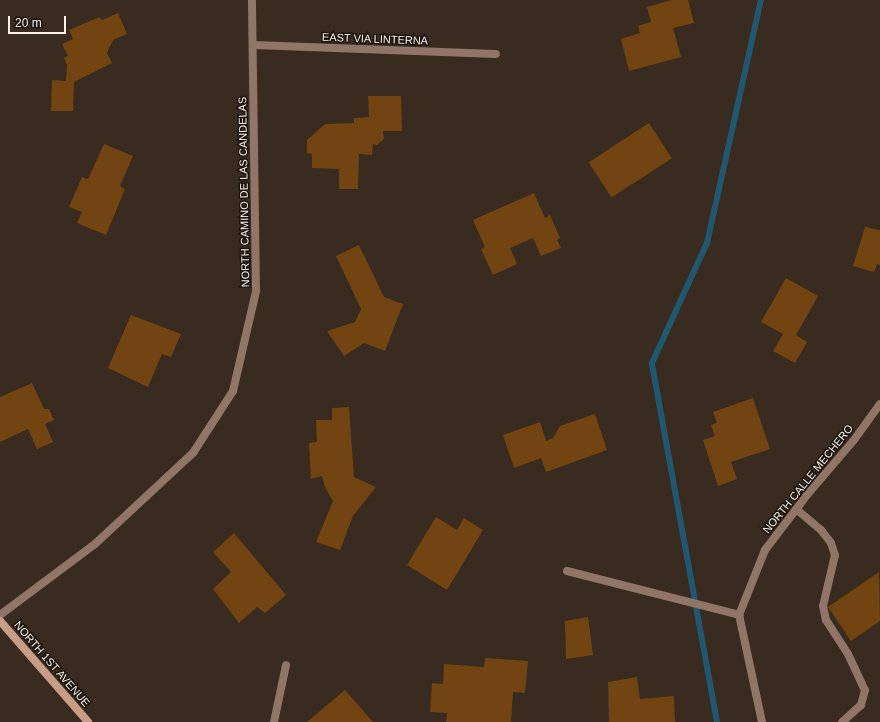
<!DOCTYPE html>
<style>
body{margin:0}
#map{position:relative;width:880px;height:722px;overflow:hidden;background:#392b1f;font-family:Helvetica,sans-serif}
div>[style]{position:absolute}
.stream>*{height:6px;margin:-3px;padding:0 3px;transform-origin:3px;border-radius:3px;background:#1f5871}
.building>*{inset:0;background:#724411;transform-origin:0 0}
.lane>*{height:8px;margin:-4px;padding:0 4px;transform-origin:4px;border-radius:4px;background:#907568}
.street>*{height:8px;margin:-4px;padding:0 4px;transform-origin:4px;border-radius:4px;background:#907568}
.secondary>*{height:8px;margin:-4px;padding:0 4px;transform-origin:4px;border-radius:4px;background:#c89d87}
span{translate:-50% -50%;white-space:nowrap;text-align:center;line-height:1.15;-webkit-text-stroke:3px #1b150f;paint-order:stroke}
.street-label{font-size:11px;color:#fcf2ea}
.scale{position:absolute;left:8px;top:16px;width:58px;height:18px;box-sizing:border-box;border:2px solid #fcf2ea;border-top:0;padding-left:5px;font-size:12px;line-height:14px;white-space:nowrap;color:#fcf2ea;-webkit-text-stroke:3px #1b150f;paint-order:stroke}
</style>
<div id="map">
<div class="stream">
<i style="left:717px;top:722px;width:365px;rotate:-100.3deg"></i>
<i style="left:652px;top:363px;width:132px;rotate:-65.4deg"></i>
<i style="left:707px;top:243px;width:249px;rotate:-77.5deg"></i>
</div>
<div class="building">
<i style="clip-path:polygon(671px 0,688px 0,694px 23px,673px 28px,681px 57px,629px 71px,621px 39px,640px 33px,638px 26px,651px 22px,647px 7px)"></i>
<i style="clip-path:polygon(118px 13px,127px 34px,113px 40px,107px 53px,112px 63px,74px 82px,73px 111px,51px 111px,52px 80px,66px 81px,67px 65px,64px 58px,68px 56px,62px 44px,73px 39px,69px 30px,99px 17px,102px 20px)"></i>
<i style="clip-path:polygon(368px 96px,401px 96px,402px 131px,383px 131px,384px 139px,377px 145px,373px 144px,372px 155px,359px 154px,358px 189px,339px 189px,339px 169px,312px 168px,312px 154px,307px 153px,307px 140px,325px 124px,354px 123px,354px 118px,369px 117px)"></i>
<i style="left:649px;top:123px;width:42px;height:72px;rotate:57deg"></i>
<i style="clip-path:polygon(104px 144px,133px 156px,120px 186px,125px 189px,106px 235px,77px 223px,82px 212px,69px 207px,82px 177px,88px 179px)"></i>
<i style="clip-path:polygon(534px 193px,545px 218px,550px 215px,560px 238px,557px 240px,561px 248px,541px 256px,533px 238px,510px 248px,517px 264px,493px 275px,481px 249px,485px 247px,473px 220px)"></i>
<i style="clip-path:polygon(865px 227px,880px 230px,880px 265px,877px 264px,874px 272px,853px 266px)"></i>
<i style="clip-path:polygon(359px 245px,384px 297px,403px 304px,385px 351px,364px 343px,344px 356px,327px 331px,355px 322px,361px 309px,336px 256px)"></i>
<i style="clip-path:polygon(786px 278px,818px 296px,796px 335px,807px 342px,795px 363px,773px 351px,783px 334px,761px 322px)"></i>
<i style="clip-path:polygon(131px 315px,181px 334px,171px 357px,162px 354px,148px 387px,108px 368px)"></i>
<i style="clip-path:polygon(32px 383px,44px 409px,49px 409px,54px 420px,45px 424px,53px 442px,37px 449px,28px 429px,0 442px,0 397px)"></i>
<i style="clip-path:polygon(753px 398px,770px 449px,731px 462px,737px 479px,718px 486px,703px 440px,715px 436px,711px 425px,717px 423px,713px 412px)"></i>
<i style="clip-path:polygon(349px 407px,354px 477px,376px 487px,353px 516px,340px 550px,316px 542px,333px 501px,325px 487px,322px 476px,311px 479px,309px 443px,317px 442px,316px 420px,332px 420px,332px 408px)"></i>
<i style="clip-path:polygon(595px 414px,607px 450px,546px 472px,541px 458px,514px 468px,503px 435px,540px 422px,546px 441px,553px 438px,560px 426px)"></i>
<i style="clip-path:polygon(436px 517px,457px 530px,464px 518px,483px 530px,447px 590px,407px 565px)"></i>
<i style="clip-path:polygon(234px 533px,286px 595px,265px 613px,257px 607px,239px 623px,213px 589px,231px 572px,213px 552px)"></i>
<i style="clip-path:polygon(879px 572px,880px 621px,851px 641px,828px 607px)"></i>
<i style="clip-path:polygon(588px 617px,593px 655px,566px 659px,565px 621px)"></i>
<i style="clip-path:polygon(485px 658px,528px 661px,525px 693px,513px 692px,511px 722px,446px 722px,447px 713px,430px 712px,432px 683px,443px 684px,444px 664px,484px 667px)"></i>
<i style="clip-path:polygon(637px 677px,640px 699px,674px 696px,675px 722px,609px 722px,608px 682px)"></i>
<i style="clip-path:polygon(345px 690px,373px 722px,307px 722px)"></i>
</div>
<div class="lane">
<i style="left:796px;top:509px;width:33px;rotate:40deg"></i>
<i style="left:821px;top:530px;width:16px;rotate:52deg"></i>
<i style="left:831px;top:543px;width:13px;rotate:72deg"></i>
<i style="left:835px;top:555px;width:52px;rotate:103.2deg"></i>
<i style="left:823px;top:606px;width:14px;rotate:78deg"></i>
<i style="left:826px;top:620px;width:40px;rotate:57.1deg"></i>
<i style="left:848px;top:654px;width:40px;rotate:65deg"></i>
<i style="left:865px;top:690px;width:16px;rotate:105deg"></i>
<i style="left:861px;top:705px;width:25px;rotate:138deg"></i>
<i style="left:274px;top:722px;width:58px;rotate:-78.1deg"></i>
</div>
<div class="street">
<i style="left:253px;top:45px;width:243px;rotate:2.1deg"></i>
<i style="left:567px;top:571px;width:178px;rotate:14.3deg"></i>
<i style="left:0;top:615px;width:119px;rotate:-36.8deg"></i>
<i style="left:95px;top:544px;width:134px;rotate:-42.9deg"></i>
<i style="left:193px;top:453px;width:74px;rotate:-57.2deg"></i>
<i style="left:233px;top:391px;width:103px;rotate:-77deg"></i>
<i style="left:256px;top:291px;width:291px;rotate:-90.8deg"></i>
<i style="left:762px;top:722px;width:109px;rotate:-102.1deg"></i>
<i style="left:739px;top:615px;width:70px;rotate:-68.2deg"></i>
<i style="left:765px;top:550px;width:69px;rotate:-52.6deg"></i>
<i style="left:807px;top:495px;width:72px;rotate:-49.5deg"></i>
<i style="left:854px;top:440px;width:44px;rotate:-54.2deg"></i>
</div>
<div class="secondary">
<i style="left:0;top:621px;width:134px;rotate:48.9deg"></i>
</div>
<div class="street-label">
<span style="left:375px;top:39px;rotate:2deg">EAST VIA LINTERNA</span>
<span style="left:244px;top:192px;rotate:-91deg">NORTH CAMINO DE LAS CANDELAS</span>
<span style="left:808px;top:479px;rotate:-51deg">NORTH CALLE MECHERO</span>
<span style="left:52px;top:664px;rotate:49deg">NORTH 1ST AVENUE</span>
</div>
<div class="scale">20 m</div>
</div>
